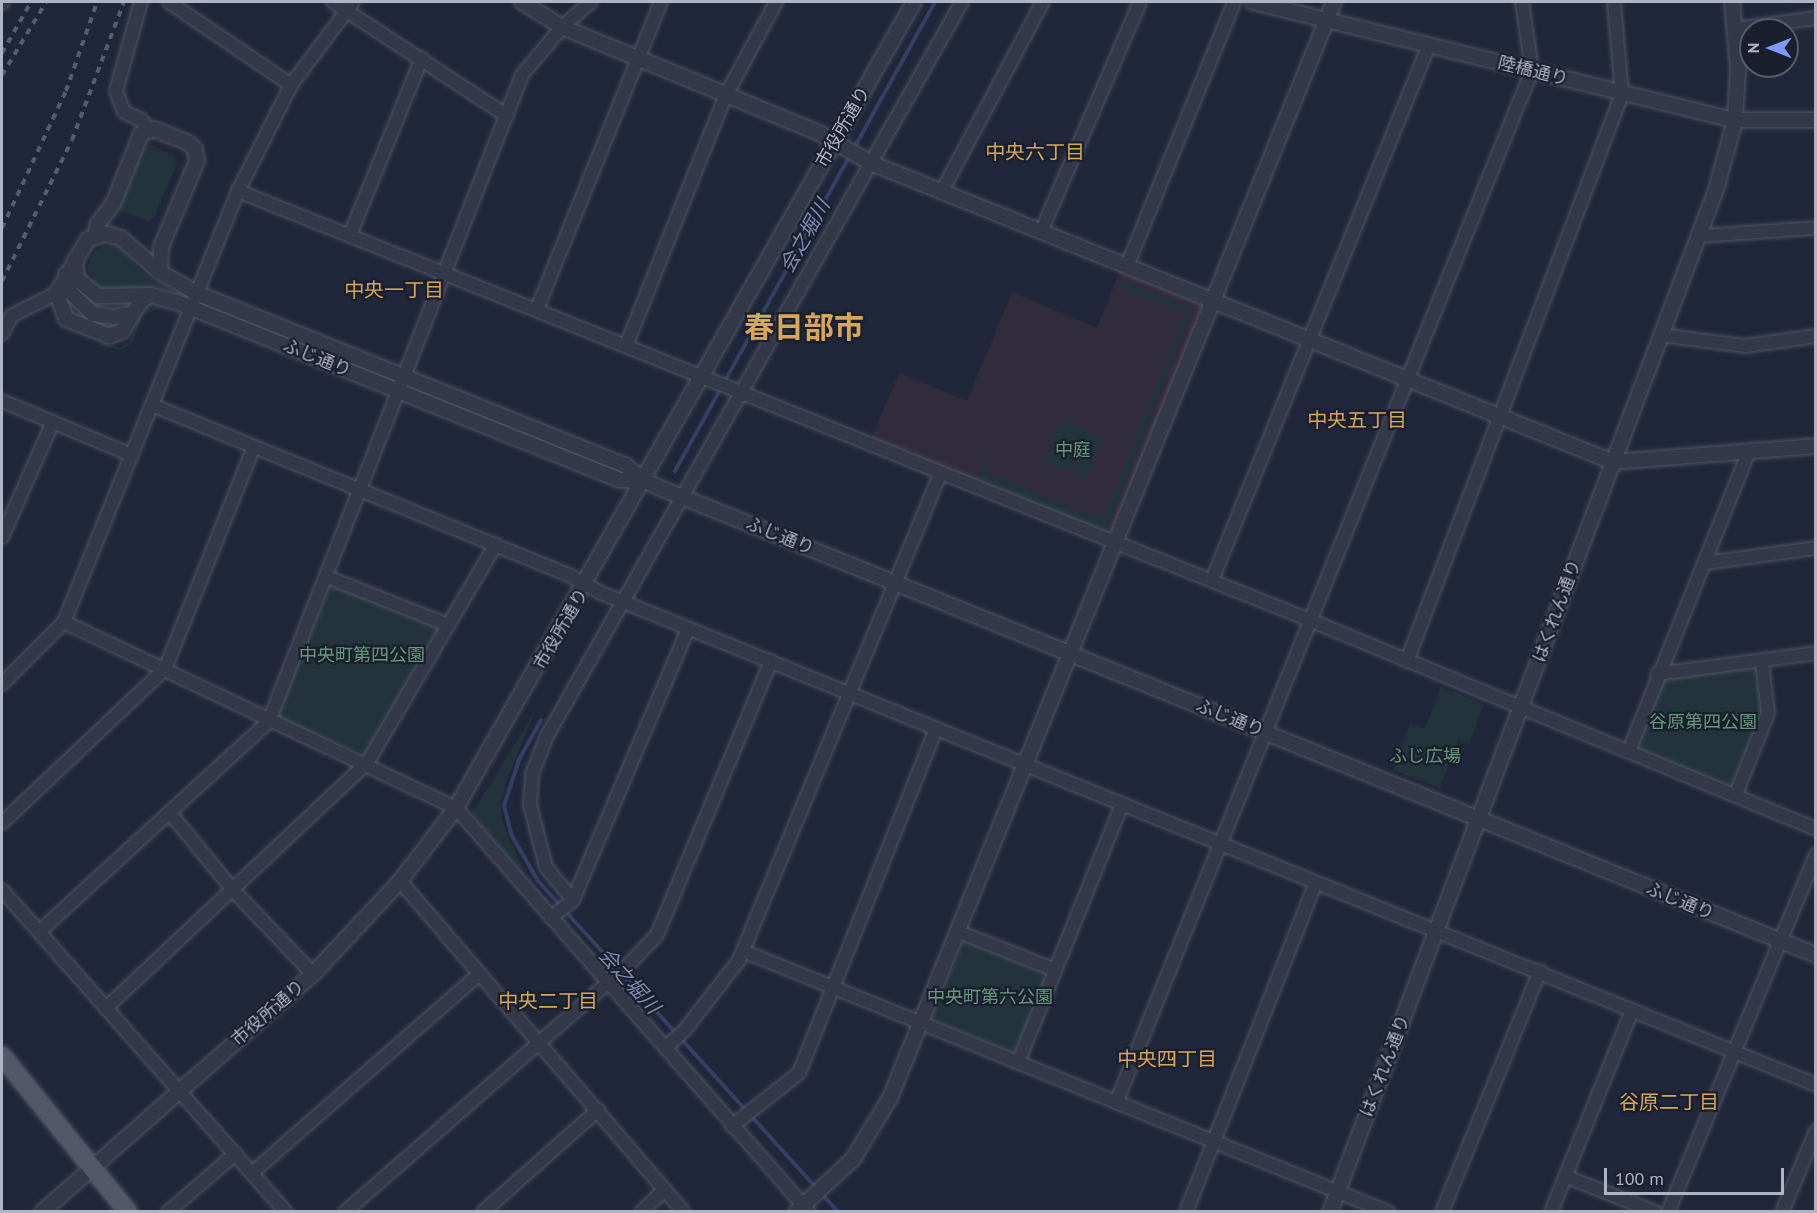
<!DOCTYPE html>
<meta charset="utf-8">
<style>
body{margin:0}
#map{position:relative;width:1817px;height:1213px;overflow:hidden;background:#21273a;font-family:"PT Sans","Noto Sans JP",sans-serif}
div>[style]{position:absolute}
.medical>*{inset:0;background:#312c3b}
.green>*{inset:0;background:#23333b;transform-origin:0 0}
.stream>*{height:4px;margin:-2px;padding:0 2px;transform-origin:2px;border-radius:2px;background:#343f61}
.roads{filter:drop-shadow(0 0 2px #4f5465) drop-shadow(0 0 2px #4f5465)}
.minor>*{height:12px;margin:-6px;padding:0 6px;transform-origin:6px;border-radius:6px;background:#34394a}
.tertiary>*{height:14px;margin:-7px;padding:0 7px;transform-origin:7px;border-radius:7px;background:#34394a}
.primary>*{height:18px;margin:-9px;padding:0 9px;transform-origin:9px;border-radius:9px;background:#52586a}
.rail>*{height:4px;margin-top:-2px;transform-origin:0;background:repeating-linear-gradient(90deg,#565c71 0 6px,transparent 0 12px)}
span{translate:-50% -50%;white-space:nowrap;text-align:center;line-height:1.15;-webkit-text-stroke:4.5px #1a1f2e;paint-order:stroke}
.street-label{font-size:18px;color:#afb4c6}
.park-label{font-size:18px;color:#66977a}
.neighbourhood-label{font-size:20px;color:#d6a65a}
.water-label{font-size:20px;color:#7e8bb3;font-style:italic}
.town-label{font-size:30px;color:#d6a65a;font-weight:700}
.frame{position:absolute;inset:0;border:3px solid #afb4c6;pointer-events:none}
.north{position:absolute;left:1739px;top:18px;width:60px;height:60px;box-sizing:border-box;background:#1a1f2e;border:2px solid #565b6b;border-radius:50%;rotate:270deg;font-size:16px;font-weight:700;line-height:24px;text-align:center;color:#afb4c6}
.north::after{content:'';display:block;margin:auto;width:21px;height:27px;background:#8099fa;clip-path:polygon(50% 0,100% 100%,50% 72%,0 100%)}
.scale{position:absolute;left:1604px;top:1168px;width:180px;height:27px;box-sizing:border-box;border:3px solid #afb4c6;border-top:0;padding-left:8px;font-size:18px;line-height:21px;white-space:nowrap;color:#afb4c6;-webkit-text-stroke:4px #1a1f2e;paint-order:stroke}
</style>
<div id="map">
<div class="medical">
<i style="clip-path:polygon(1120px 271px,1205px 306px,1110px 536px,872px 437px,899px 373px,967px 401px,1012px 292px,1097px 328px)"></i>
</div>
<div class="green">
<i style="clip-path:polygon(151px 145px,173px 155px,177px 163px,154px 218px,148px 221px,122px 211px,120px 205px,144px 147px)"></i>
<i style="clip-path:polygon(103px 246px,120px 247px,140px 270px,172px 290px,134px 287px,107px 290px,96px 286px,87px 268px,94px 252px)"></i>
<i style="clip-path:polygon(1124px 281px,1192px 309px,1105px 532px,979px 480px,979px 467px,988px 460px,986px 472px,1103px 520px,1185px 313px,1121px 288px)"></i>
<i style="clip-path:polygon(160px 305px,167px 306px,143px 315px,133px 342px,125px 348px,118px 350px,99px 345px,100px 342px,120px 348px,130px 341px,141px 312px)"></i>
<i style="clip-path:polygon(211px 305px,392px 378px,210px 309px)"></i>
<i style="clip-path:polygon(415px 387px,622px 472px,414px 390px)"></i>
<i style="left:1061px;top:420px;width:46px;height:45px;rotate:22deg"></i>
<i style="clip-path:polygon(332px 582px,444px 627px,366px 754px,275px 718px)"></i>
<i style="clip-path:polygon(1758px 664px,1762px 713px,1733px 788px,1635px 748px,1659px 678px)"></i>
<i style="clip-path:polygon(1441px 687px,1484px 704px,1469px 744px,1458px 740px,1440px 788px,1393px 770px,1410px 724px,1425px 729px)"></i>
<i style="clip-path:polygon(535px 711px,505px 784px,501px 804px,502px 821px,526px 877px,472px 814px)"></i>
<i style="left:964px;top:940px;width:90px;height:85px;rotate:23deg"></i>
</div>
<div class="stream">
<i style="left:675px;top:471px;width:536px;rotate:-61deg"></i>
<i style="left:541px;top:720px;width:46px;rotate:118.8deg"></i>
<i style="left:519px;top:760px;width:47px;rotate:108.4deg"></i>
<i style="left:504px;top:805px;width:30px;rotate:76deg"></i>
<i style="left:511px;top:834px;width:54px;rotate:60.1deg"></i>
<i style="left:538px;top:881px;width:447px;rotate:47.8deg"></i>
</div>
<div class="roads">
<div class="minor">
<i style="left:141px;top:2px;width:92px;rotate:105.7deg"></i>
<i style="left:116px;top:91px;width:22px;rotate:69deg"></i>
<i style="left:124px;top:112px;width:19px;rotate:25deg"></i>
<i style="left:141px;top:120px;width:11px;rotate:52deg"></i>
<i style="left:169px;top:2px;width:148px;rotate:34.2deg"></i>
<i style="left:333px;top:2px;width:208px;rotate:33.2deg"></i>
<i style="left:2px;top:3px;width:1px;rotate:-45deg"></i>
<i style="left:1736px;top:29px;width:81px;rotate:-7.8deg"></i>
<i style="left:238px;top:191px;width:1157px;rotate:21.82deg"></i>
<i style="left:1312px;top:621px;width:545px;rotate:22.43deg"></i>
<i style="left:942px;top:191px;width:214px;rotate:-61.9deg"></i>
<i style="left:1041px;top:232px;width:250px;rotate:-66.7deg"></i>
<i style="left:350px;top:235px;width:191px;rotate:-67.9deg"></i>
<i style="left:1699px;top:236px;width:117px;rotate:-3.9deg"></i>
<i style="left:1127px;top:266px;width:285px;rotate:-67.9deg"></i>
<i style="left:537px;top:309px;width:331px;rotate:-68deg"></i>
<i style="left:2px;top:334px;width:20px;rotate:-63deg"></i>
<i style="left:11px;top:316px;width:51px;rotate:-26.6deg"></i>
<i style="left:1661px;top:335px;width:85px;rotate:7.5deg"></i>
<i style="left:1745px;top:346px;width:72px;rotate:-8deg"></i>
<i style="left:626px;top:346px;width:270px;rotate:-68.3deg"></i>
<i style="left:726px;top:95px;width:106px;rotate:-61.7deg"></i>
<i style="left:2px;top:401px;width:141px;rotate:22.6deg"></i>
<i style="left:152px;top:405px;width:448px;rotate:22.2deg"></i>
<i style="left:567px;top:574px;width:39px;rotate:29deg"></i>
<i style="left:601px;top:593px;width:1311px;rotate:22.04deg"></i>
<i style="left:2px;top:537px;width:126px;rotate:-66.1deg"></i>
<i style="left:1706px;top:563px;width:111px;rotate:-7.8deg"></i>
<i style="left:327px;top:577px;width:130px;rotate:21.6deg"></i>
<i style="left:1212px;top:580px;width:577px;rotate:-67.92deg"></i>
<i style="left:64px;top:622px;width:434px;rotate:25.4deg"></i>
<i style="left:456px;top:808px;width:536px;rotate:48.85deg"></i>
<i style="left:1407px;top:661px;width:606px;rotate:-69.23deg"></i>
<i style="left:1622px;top:94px;width:92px;rotate:-95deg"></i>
<i style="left:1657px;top:674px;width:160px;rotate:-7.5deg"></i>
<i style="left:2px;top:684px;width:88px;rotate:-45deg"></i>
<i style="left:64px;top:622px;width:465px;rotate:-68deg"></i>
<i style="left:238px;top:191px;width:119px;rotate:-63.4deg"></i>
<i style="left:291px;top:85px;width:104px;rotate:-53.2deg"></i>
<i style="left:1629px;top:751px;width:321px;rotate:-68.2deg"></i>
<i style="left:1736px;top:794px;width:87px;rotate:-68.4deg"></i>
<i style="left:1768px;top:713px;width:52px;rotate:-96.6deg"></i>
<i style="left:170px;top:813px;width:99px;rotate:50.7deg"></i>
<i style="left:233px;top:890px;width:116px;rotate:46.4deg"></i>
<i style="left:2px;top:823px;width:224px;rotate:-43.4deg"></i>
<i style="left:165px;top:669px;width:239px;rotate:-68.2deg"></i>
<i style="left:400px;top:881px;width:436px;rotate:49.4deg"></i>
<i style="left:2px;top:890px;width:429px;rotate:48.6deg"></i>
<i style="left:573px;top:900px;width:43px;rotate:-129.3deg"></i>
<i style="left:546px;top:867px;width:64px;rotate:-104.5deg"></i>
<i style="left:530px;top:805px;width:31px;rotate:-86deg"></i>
<i style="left:532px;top:774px;width:41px;rotate:-68.5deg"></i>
<i style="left:547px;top:736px;width:843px;rotate:-60.52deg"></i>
<i style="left:551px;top:918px;width:28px;rotate:-39deg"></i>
<i style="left:573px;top:900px;width:294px;rotate:-67deg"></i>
<i style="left:39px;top:932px;width:312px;rotate:-42.5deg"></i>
<i style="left:269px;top:721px;width:694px;rotate:-68.61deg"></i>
<i style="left:522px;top:75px;width:62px;rotate:-50.2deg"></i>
<i style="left:562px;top:27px;width:38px;rotate:-41deg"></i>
<i style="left:959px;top:932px;width:103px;rotate:21.6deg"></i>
<i style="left:743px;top:951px;width:696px;rotate:22.03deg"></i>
<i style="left:106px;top:1008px;width:358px;rotate:-43.2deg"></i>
<i style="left:367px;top:763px;width:254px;rotate:-59.5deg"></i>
<i style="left:665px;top:1048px;width:25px;rotate:-42deg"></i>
<i style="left:684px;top:1031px;width:90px;rotate:-52.2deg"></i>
<i style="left:739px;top:960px;width:528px;rotate:-67.51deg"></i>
<i style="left:1018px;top:1063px;width:279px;rotate:-68.1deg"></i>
<i style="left:1116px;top:1103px;width:1114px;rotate:-68.06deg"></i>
<i style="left:1532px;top:70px;width:69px;rotate:-98.4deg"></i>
<i style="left:732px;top:1126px;width:85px;rotate:-38.3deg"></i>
<i style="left:799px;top:1073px;width:370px;rotate:-68.3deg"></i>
<i style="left:252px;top:1173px;width:302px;rotate:-41.2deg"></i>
<i style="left:1565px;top:1176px;width:97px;rotate:21.8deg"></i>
<i style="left:168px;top:1212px;width:89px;rotate:-40.9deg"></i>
<i style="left:345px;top:1212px;width:376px;rotate:-41.1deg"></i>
<i style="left:628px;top:965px;width:42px;rotate:-46deg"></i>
<i style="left:657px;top:935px;width:297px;rotate:-67.4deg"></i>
<i style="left:483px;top:1212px;width:154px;rotate:-41.6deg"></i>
<i style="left:641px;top:1212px;width:33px;rotate:-43deg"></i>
<i style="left:1186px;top:1212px;width:352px;rotate:-68.5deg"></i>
<i style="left:1442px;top:1212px;width:260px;rotate:-67.9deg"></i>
<i style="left:1551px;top:1212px;width:218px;rotate:-68.1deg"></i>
<i style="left:1668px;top:1212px;width:387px;rotate:-67.5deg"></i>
<i style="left:1782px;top:1212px;width:88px;rotate:-67.2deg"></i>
</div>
<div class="tertiary">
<i style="left:522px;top:2px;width:47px;rotate:32deg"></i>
<i style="left:562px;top:27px;width:280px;rotate:22.4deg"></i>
<i style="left:821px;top:134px;width:58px;rotate:30.1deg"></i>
<i style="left:871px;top:163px;width:800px;rotate:21.95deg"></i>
<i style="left:1613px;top:462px;width:204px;rotate:-4.5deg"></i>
<i style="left:1253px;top:2px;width:496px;rotate:13.8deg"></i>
<i style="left:1735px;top:120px;width:81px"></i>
<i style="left:96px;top:235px;width:10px;rotate:-84deg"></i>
<i style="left:97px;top:225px;width:26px;rotate:-53deg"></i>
<i style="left:113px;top:204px;width:75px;rotate:-68.2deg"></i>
<i style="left:141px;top:134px;width:14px;rotate:-21deg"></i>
<i style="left:154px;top:129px;width:37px;rotate:22deg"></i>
<i style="left:188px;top:143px;width:9px;rotate:41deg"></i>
<i style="left:195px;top:149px;width:12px;rotate:81deg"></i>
<i style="left:197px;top:161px;width:93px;rotate:112.7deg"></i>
<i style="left:161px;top:247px;width:25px;rotate:92deg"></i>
<i style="left:75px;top:259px;width:20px;rotate:84deg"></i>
<i style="left:77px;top:279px;width:27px;rotate:39deg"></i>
<i style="left:98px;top:296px;width:52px;rotate:-1.1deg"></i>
<i style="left:150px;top:295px;width:28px;rotate:15deg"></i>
<i style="left:177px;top:302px;width:476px;rotate:21.9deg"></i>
<i style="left:619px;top:480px;width:26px;rotate:2deg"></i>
<i style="left:66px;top:274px;width:18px;rotate:77deg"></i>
<i style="left:70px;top:292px;width:32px;rotate:44deg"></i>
<i style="left:93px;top:314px;width:22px;rotate:8deg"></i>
<i style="left:115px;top:317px;width:18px;rotate:-13deg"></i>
<i style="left:150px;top:295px;width:11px;rotate:146deg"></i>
<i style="left:141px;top:301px;width:36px;rotate:122deg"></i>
<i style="left:122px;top:331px;width:14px;rotate:159deg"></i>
<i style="left:109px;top:336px;width:46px;rotate:-158.4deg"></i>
<i style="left:66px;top:319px;width:28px;rotate:-109deg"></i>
<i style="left:57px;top:293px;width:62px;rotate:-60.1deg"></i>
<i style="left:88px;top:239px;width:19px;rotate:-16deg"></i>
<i style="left:106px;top:234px;width:16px;rotate:15deg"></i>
<i style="left:121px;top:238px;width:52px;rotate:41.1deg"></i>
<i style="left:160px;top:272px;width:39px;rotate:30deg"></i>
<i style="left:194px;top:292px;width:464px;rotate:21.9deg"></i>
<i style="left:625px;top:465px;width:26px;rotate:39deg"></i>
<i style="left:645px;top:481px;width:17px;rotate:25deg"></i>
<i style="left:660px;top:488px;width:1247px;rotate:22deg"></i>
<i style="left:42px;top:1212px;width:361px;rotate:-41.3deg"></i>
<i style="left:313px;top:974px;width:127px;rotate:-46.9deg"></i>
<i style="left:400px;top:881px;width:92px;rotate:-52.5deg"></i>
<i style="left:456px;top:808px;width:927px;rotate:-60.39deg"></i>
<i style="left:796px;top:1212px;width:78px;rotate:-42.9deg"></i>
<i style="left:853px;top:1159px;width:71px;rotate:-58.8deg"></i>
<i style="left:890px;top:1098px;width:1183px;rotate:-67.95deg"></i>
<i style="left:1330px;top:1212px;width:1092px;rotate:-69.31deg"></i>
<i style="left:1716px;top:190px;width:73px;rotate:-74.8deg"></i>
<i style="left:1735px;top:120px;width:51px;rotate:-86.6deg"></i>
<i style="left:1738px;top:69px;width:67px;rotate:-95.1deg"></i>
</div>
<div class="primary">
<i style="left:2px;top:1056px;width:201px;rotate:51.1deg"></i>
</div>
</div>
<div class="rail">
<i style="left:2px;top:53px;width:59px;rotate:-60.4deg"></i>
<i style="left:2px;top:75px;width:85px;rotate:-58.9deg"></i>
<i style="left:2px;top:228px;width:151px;rotate:-65deg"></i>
<i style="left:66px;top:91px;width:94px;rotate:-70.8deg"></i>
<i style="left:2px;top:281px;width:157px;rotate:-63.6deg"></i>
<i style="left:72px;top:140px;width:147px;rotate:-69.4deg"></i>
</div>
<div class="street-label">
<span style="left:1533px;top:71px;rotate:14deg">陸橋通り</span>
<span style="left:843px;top:127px;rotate:-60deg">市役所通り</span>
<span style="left:317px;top:358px;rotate:22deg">ふじ通り</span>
<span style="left:780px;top:536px;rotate:22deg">ふじ通り</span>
<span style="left:1557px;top:611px;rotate:-70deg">はくれん通り</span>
<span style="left:561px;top:629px;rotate:-60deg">市役所通り</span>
<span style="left:1230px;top:718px;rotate:22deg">ふじ通り</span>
<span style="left:1680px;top:901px;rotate:22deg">ふじ通り</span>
<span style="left:268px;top:1013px;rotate:-41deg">市役所通り</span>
<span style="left:1385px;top:1066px;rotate:-69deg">はくれん通り</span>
</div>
<div class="park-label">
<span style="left:1073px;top:450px">中庭</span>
<span style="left:362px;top:655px">中央町第四公園</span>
<span style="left:1703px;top:722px">谷原第四公園</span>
<span style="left:1425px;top:756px">ふじ広場</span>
<span style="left:990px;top:997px">中央町第六公園</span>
</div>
<div class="neighbourhood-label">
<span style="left:1035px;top:152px">中央六丁目</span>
<span style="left:394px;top:290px">中央一丁目</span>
<span style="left:1357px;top:420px">中央五丁目</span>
<span style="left:548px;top:1001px">中央二丁目</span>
<span style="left:1167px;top:1059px">中央四丁目</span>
<span style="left:1669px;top:1102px">谷原二丁目</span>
</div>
<div class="water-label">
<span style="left:805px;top:236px;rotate:-61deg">会之堀川</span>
<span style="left:629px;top:981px;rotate:48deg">会之堀川</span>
</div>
<div class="town-label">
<span style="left:804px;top:327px">春日部市</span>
</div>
<div class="frame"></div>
<div class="north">N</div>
<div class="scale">100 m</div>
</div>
